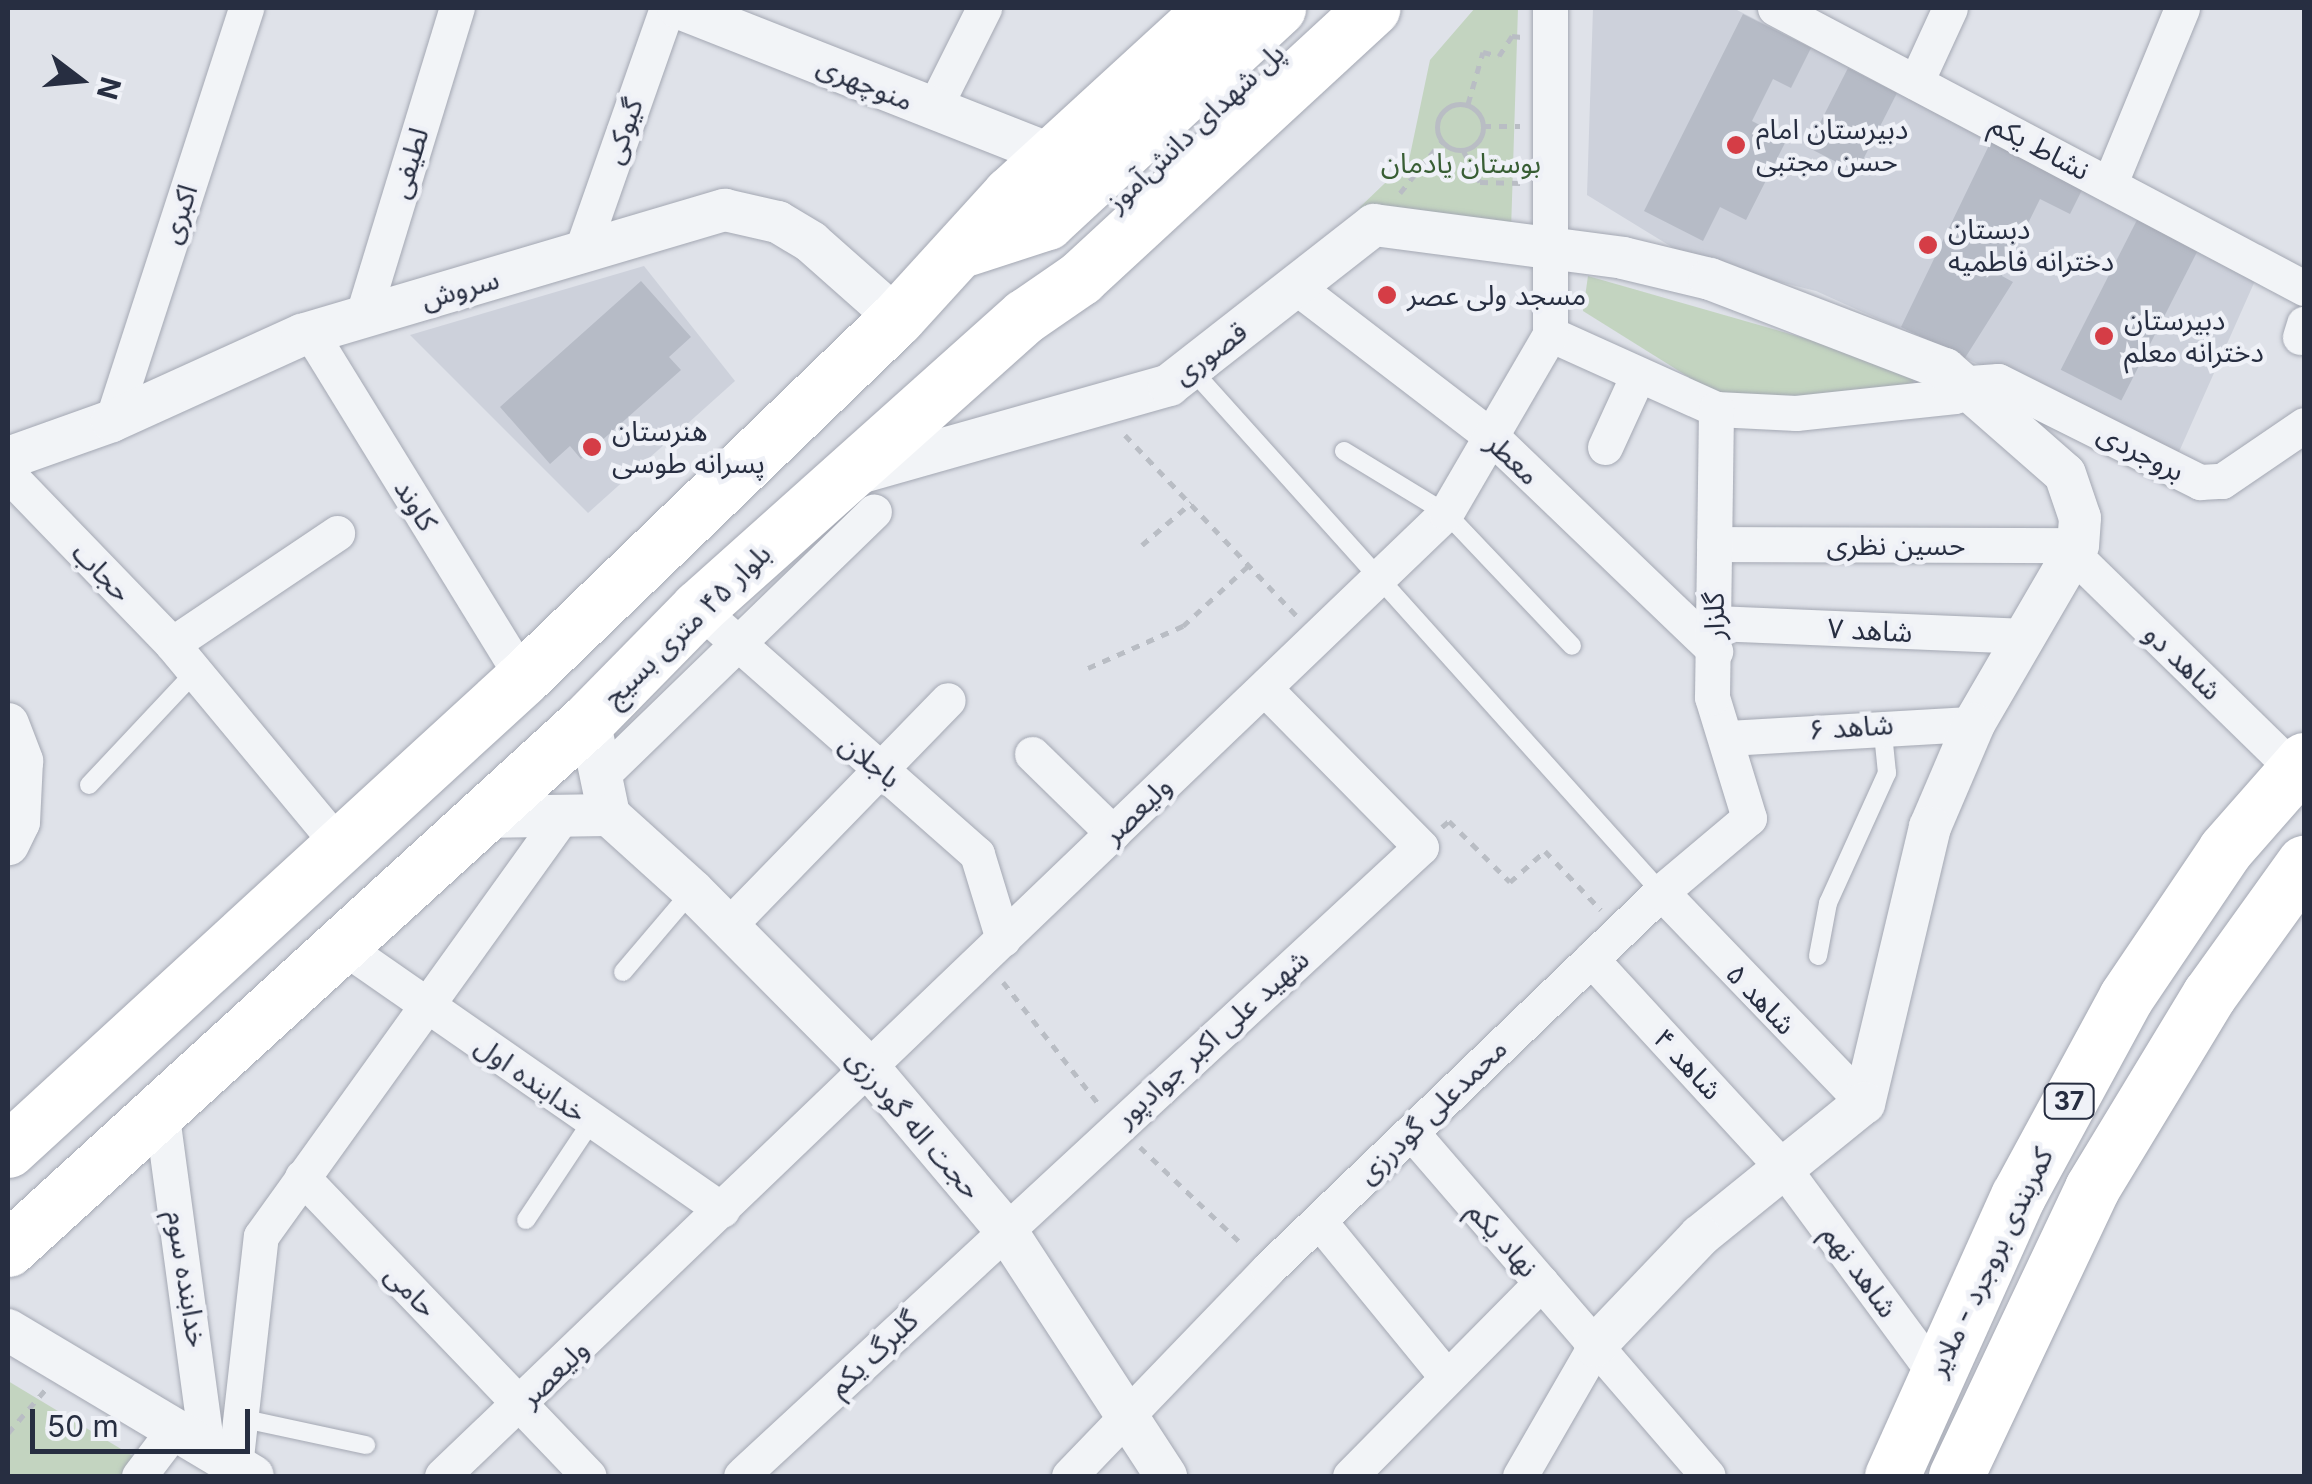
<!DOCTYPE html>
<meta charset="utf-8">
<style>
body{margin:0}
#map{position:relative;width:2312px;height:1484px;overflow:hidden;background:#dfe2e9;font-family:Inter,"Noto Sans Arabic",sans-serif}
div>[style]{position:absolute}
.built>*{inset:0;background:#cdd1db}
.green>*{inset:0;background:#c3d4c0}
.building>*{inset:0;background:#b6bbc6;transform-origin:0 0}
.path>*{height:5px;margin-top:-2.5px;transform-origin:0;background:repeating-linear-gradient(90deg,#b9bdc4 0 8px,transparent 0 16px)}
.path>.ring{margin:-2.5px;padding:0;box-sizing:content-box;background:none;border:5px solid #b9bdc4;border-radius:50%}
.roads{filter:drop-shadow(0 0 2px #a4a8b3) drop-shadow(0 0 2px #a4a8b3)}
.service>*{height:18px;margin:-9px;padding:0 9px;transform-origin:9px;border-radius:9px;background:#f2f4f7}
.minor>*{height:35px;margin:-17.5px;padding:0 17.5px;transform-origin:17.5px;border-radius:17.5px;background:#f2f4f7}
.tertiary>*{height:42px;margin:-21px;padding:0 21px;transform-origin:21px;border-radius:21px;background:#f2f4f7}
.primary>*{height:55px;margin:-27.5px;padding:0 27.5px;transform-origin:27.5px;border-radius:27.5px;background:#fff}
.trunk>*{height:55px;margin:-27.5px;padding:0 27.5px;transform-origin:27.5px;border-radius:27.5px;background:#fff}
.dots>*{width:28px;height:28px;translate:-50% -50%;box-sizing:border-box;border:5px solid #eff1f7;border-radius:50%}
span{translate:-50% -50%;white-space:nowrap;text-align:center;line-height:1.15;-webkit-text-stroke:9px #eff1f7;paint-order:stroke}
.shield-label span{padding:2px 8px;background:#eff1f7;border:2px solid;border-radius:8px;-webkit-text-stroke-width:0}
.shield-label{font-size:25px;color:#272e41;font-weight:700}
.street-label{font-size:28px;color:#272e41}
.poi-label{font-size:28px;color:#272e41}
.left{translate:0 -50%;text-align:left}
.park-label{font-size:28px;color:#385e34}
.frame{position:absolute;inset:0;border:10px solid #272e41;pointer-events:none}
.north{position:absolute;left:30px;top:30px;width:100px;height:100px;-webkit-text-stroke:8px #eff1f7;paint-order:stroke;rotate:106deg;font-size:28px;font-weight:700;line-height:40px;text-align:center;color:#272e41}
.north::after{content:'';display:block;margin:auto;width:35px;height:45px;background:#272e41;clip-path:polygon(50% 0,100% 100%,50% 72%,0 100%)}
.scale{position:absolute;left:30px;top:1409px;width:220px;height:45px;box-sizing:border-box;border:5px solid #272e41;border-top:0;padding-left:12px;font-size:30px;line-height:35px;white-space:nowrap;color:#272e41;-webkit-text-stroke:8px #eff1f7;paint-order:stroke}
</style>
<div id="map">
<div class="built">
<i style="clip-path:polygon(1593px 8px,1733px 8px,2258px 274px,2178px 454px,1816px 291px,1693px 260px,1587px 195px)"></i>
<i style="clip-path:polygon(644px 266px,735px 381px,588px 513px,410px 335px)"></i>
</div>
<div class="green">
<i style="clip-path:polygon(1475px 8px,1518px 8px,1511px 231px,1359px 208px,1409px 160px,1430px 60px)"></i>
<i style="clip-path:polygon(1588px 276px,1912px 369px,1914px 385px,1762px 406px,1711px 391px,1583px 311px)"></i>
<i style="clip-path:polygon(8px 1381px,141px 1461px,129px 1476px,8px 1476px)"></i>
</div>
<div class="building">
<i style="clip-path:polygon(1743px 14px,1811px 48px,1791px 88px,1773px 79px,1752px 121px,1787px 139px,1746px 220px,1720px 207px,1703px 241px,1644px 211px)"></i>
<i style="left:1848px;top:68px;width:55px;height:89px;rotate:27deg"></i>
<i style="clip-path:polygon(1994px 135px,2087px 180px,2070px 214px,2040px 199px,2002px 276px,2013px 282px,1965px 358px,1901px 327px)"></i>
<i style="left:2137px;top:220px;width:68px;height:168px;rotate:27deg"></i>
<i style="clip-path:polygon(641px 281px,691px 337px,669px 357px,681px 370px,581px 459px,570px 446px,550px 464px,500px 407px)"></i>
</div>
<div class="path">
<i style="left:1468px;top:104px;width:54px;rotate:-73.9deg"></i>
<i style="left:1483px;top:52px;width:16px;rotate:14deg"></i>
<i style="left:1499px;top:56px;width:24px;rotate:-57deg"></i>
<i style="left:1512px;top:36px;width:10px;rotate:6deg"></i>
<i class="ring" style="left:1437px;top:104px;width:41px;height:41px"></i>
<i style="left:1483px;top:126px;width:37px"></i>
<i style="left:1463px;top:150px;width:36px;rotate:62deg"></i>
<i style="left:1480px;top:182px;width:41px;rotate:1.4deg"></i>
<i style="left:1400px;top:193px;width:67px;rotate:-51.1deg"></i>
<i style="left:1125px;top:435px;width:250px;rotate:46.5deg"></i>
<i style="left:1142px;top:545px;width:65px;rotate:-40.6deg"></i>
<i style="left:1088px;top:668px;width:104px;rotate:-23.9deg"></i>
<i style="left:1183px;top:626px;width:90px;rotate:-42.7deg"></i>
<i style="left:1442px;top:827px;width:9px;rotate:-41deg"></i>
<i style="left:1449px;top:821px;width:86px;rotate:45deg"></i>
<i style="left:1510px;top:882px;width:47px;rotate:-41.5deg"></i>
<i style="left:1545px;top:851px;width:81px;rotate:46.5deg"></i>
<i style="left:1003px;top:982px;width:154px;rotate:51.9deg"></i>
<i style="left:1140px;top:1147px;width:144px;rotate:43.6deg"></i>
<i style="left:8px;top:1433px;width:57px;rotate:-49.3deg"></i>
</div>
<div class="roads">
<div class="service">
<i style="left:1193px;top:371px;width:700px;rotate:48.07deg"></i>
<i style="left:1344px;top:451px;width:119px;rotate:31.3deg"></i>
<i style="left:1446px;top:513px;width:183px;rotate:46.5deg"></i>
<i style="left:89px;top:785px;width:155px;rotate:-46.8deg"></i>
<i style="left:1818px;top:956px;width:54px;rotate:-79.3deg"></i>
<i style="left:1828px;top:903px;width:143px;rotate:-65.6deg"></i>
<i style="left:1887px;top:773px;width:49px;rotate:-95.8deg"></i>
<i style="left:623px;top:972px;width:106px;rotate:-49.6deg"></i>
<i style="left:526px;top:1220px;width:118px;rotate:-56.4deg"></i>
<i style="left:240px;top:1418px;width:129px;rotate:12.1deg"></i>
</div>
<div class="minor">
<i style="left:1775px;top:8px;width:599px;rotate:27.89deg"></i>
<i style="left:1916px;top:82px;width:81px;rotate:-65.3deg"></i>
<i style="left:933px;top:110px;width:114px;rotate:-63.4deg"></i>
<i style="left:2110px;top:183px;width:189px;rotate:-67.6deg"></i>
<i style="left:580px;top:255px;width:262px;rotate:-70.6deg"></i>
<i style="left:1295px;top:286px;width:250px;rotate:37.5deg"></i>
<i style="left:1493px;top:438px;width:308px;rotate:43.8deg"></i>
<i style="left:362px;top:318px;width:324px;rotate:-73deg"></i>
<i style="left:310px;top:332px;width:406px;rotate:58.4deg"></i>
<i style="left:1550px;top:334px;width:182px;rotate:24.3deg"></i>
<i style="left:1716px;top:409px;width:80px;rotate:2.9deg"></i>
<i style="left:1796px;top:413px;width:160px;rotate:-6.1deg"></i>
<i style="left:1955px;top:396px;width:20px;rotate:-41deg"></i>
<i style="left:1970px;top:383px;width:28px;rotate:-4deg"></i>
<i style="left:1998px;top:381px;width:226px;rotate:26.6deg"></i>
<i style="left:2200px;top:482px;width:22px;rotate:-3deg"></i>
<i style="left:2222px;top:481px;width:99px;rotate:-34.3deg"></i>
<i style="left:2300px;top:337px;width:14px;rotate:-73deg"></i>
<i style="left:112px;top:421px;width:434px;rotate:-72deg"></i>
<i style="left:1605px;top:447px;width:79px;rotate:-65.4deg"></i>
<i style="left:8px;top:474px;width:236px;rotate:46deg"></i>
<i style="left:172px;top:644px;width:263px;rotate:50.3deg"></i>
<i style="left:1714px;top:544px;width:364px;rotate:0.2deg"></i>
<i style="left:2073px;top:554px;width:309px;rotate:44.3deg"></i>
<i style="left:698px;top:608px;width:372px;rotate:41.4deg"></i>
<i style="left:977px;top:854px;width:89px;rotate:73deg"></i>
<i style="left:1714px;top:623px;width:313px;rotate:2.4deg"></i>
<i style="left:172px;top:644px;width:199px;rotate:-33.9deg"></i>
<i style="left:1728px;top:738px;width:246px;rotate:-3.3deg"></i>
<i style="left:1032px;top:754px;width:113px;rotate:44.3deg"></i>
<i style="left:601px;top:776px;width:380px;rotate:-44.1deg"></i>
<i style="left:1661px;top:892px;width:293px;rotate:46.1deg"></i>
<i style="left:728px;top:926px;width:315px;rotate:-45.8deg"></i>
<i style="left:341px;top:945px;width:464px;rotate:34.8deg"></i>
<i style="left:1591px;top:959px;width:285px;rotate:47.4deg"></i>
<i style="left:1784px;top:1169px;width:255px;rotate:53.6deg"></i>
<i style="left:161px;top:1109px;width:343px;rotate:82.3deg"></i>
<i style="left:1411px;top:1132px;width:454px;rotate:49.2deg"></i>
<i style="left:302px;top:1177px;width:414px;rotate:46.2deg"></i>
<i style="left:1319px;top:1221px;width:200px;rotate:50.7deg"></i>
<i style="left:235px;top:1466px;width:231px;rotate:-83.6deg"></i>
<i style="left:261px;top:1236px;width:516px;rotate:-54.31deg"></i>
<i style="left:139px;top:1476px;width:56px;rotate:-52.9deg"></i>
<i style="left:442px;top:1476px;width:1391px;rotate:-43.81deg"></i>
<i style="left:1446px;top:513px;width:207px;rotate:-59.8deg"></i>
<i style="left:1550px;top:334px;width:326px;rotate:-90deg"></i>
<i style="left:741px;top:1476px;width:926px;rotate:-42.77deg"></i>
<i style="left:1421px;top:847px;width:223px;rotate:-134.6deg"></i>
<i style="left:1069px;top:1476px;width:287px;rotate:-46.1deg"></i>
<i style="left:1268px;top:1269px;width:545px;rotate:-43.81deg"></i>
<i style="left:1661px;top:892px;width:115px;rotate:-40.1deg"></i>
<i style="left:1749px;top:818px;width:127px;rotate:-107deg"></i>
<i style="left:1712px;top:697px;width:288px;rotate:-89.2deg"></i>
<i style="left:1350px;top:1476px;width:272px;rotate:-45.3deg"></i>
<i style="left:1520px;top:1476px;width:150px;rotate:-60deg"></i>
</div>
<div class="tertiary">
<i style="left:679px;top:8px;width:401px;rotate:21.5deg"></i>
<i style="left:8px;top:458px;width:110px;rotate:-19.6deg"></i>
<i style="left:112px;top:421px;width:209px;rotate:-24.4deg"></i>
<i style="left:302px;top:335px;width:441px;rotate:-16.5deg"></i>
<i style="left:725px;top:210px;width:54px;rotate:12.8deg"></i>
<i style="left:778px;top:222px;width:39px;rotate:31deg"></i>
<i style="left:811px;top:242px;width:115px;rotate:41.5deg"></i>
<i style="left:848px;top:476px;width:334px;rotate:-15.8deg"></i>
<i style="left:1169px;top:385px;width:260px;rotate:-38deg"></i>
<i style="left:1374px;top:225px;width:251px;rotate:7.5deg"></i>
<i style="left:1623px;top:258px;width:89px;rotate:13.6deg"></i>
<i style="left:1710px;top:279px;width:252px;rotate:21deg"></i>
<i style="left:1945px;top:369px;width:159px;rotate:41.2deg"></i>
<i style="left:2065px;top:474px;width:46px;rotate:71.2deg"></i>
<i style="left:2080px;top:518px;width:27px;rotate:94deg"></i>
<i style="left:2078px;top:545px;width:207px;rotate:120.2deg"></i>
<i style="left:1974px;top:724px;width:112px;rotate:113.1deg"></i>
<i style="left:1930px;top:827px;width:284px;rotate:103.4deg"></i>
<i style="left:1864px;top:1103px;width:211px;rotate:141deg"></i>
<i style="left:1700px;top:1236px;width:152px;rotate:133.7deg"></i>
<i style="left:589px;top:719px;width:98px;rotate:78.2deg"></i>
<i style="left:8px;top:724px;width:40px;rotate:69deg"></i>
<i style="left:22px;top:761px;width:61px;rotate:92.8deg"></i>
<i style="left:19px;top:822px;width:25px;rotate:116deg"></i>
<i style="left:480px;top:817px;width:129px;rotate:-0.9deg"></i>
<i style="left:609px;top:815px;width:113px;rotate:42.1deg"></i>
<i style="left:693px;top:891px;width:250px;rotate:45.2deg"></i>
<i style="left:869px;top:1068px;width:211px;rotate:49.8deg"></i>
<i style="left:1005px;top:1229px;width:295px;rotate:56.9deg"></i>
<i style="left:8px;top:1330px;width:285px;rotate:30.8deg"></i>
</div>
<div class="primary">
<i style="left:967px;top:248px;width:84px;rotate:-18deg"></i>
<i style="left:1047px;top:222px;width:315px;rotate:-42.8deg"></i>
<i style="left:8px;top:1150px;width:699px;rotate:-42.51deg"></i>
<i style="left:523px;top:678px;width:519px;rotate:-43.91deg"></i>
<i style="left:897px;top:318px;width:168px;rotate:-47.7deg"></i>
<i style="left:1010px;top:194px;width:275px;rotate:-42.5deg"></i>
<i style="left:8px;top:1249px;width:786px;rotate:-42.37deg"></i>
<i style="left:589px;top:719px;width:156px;rotate:-45.5deg"></i>
<i style="left:698px;top:608px;width:438px;rotate:-41.8deg"></i>
<i style="left:1025px;top:316px;width:67px;rotate:-34.6deg"></i>
<i style="left:1080px;top:278px;width:398px;rotate:-42.7deg"></i>
</div>
<div class="trunk">
<i style="left:1892px;top:1476px;width:307px;rotate:-65.8deg"></i>
<i style="left:2018px;top:1196px;width:226px;rotate:-61.5deg"></i>
<i style="left:2126px;top:997px;width:177px;rotate:-56deg"></i>
<i style="left:2225px;top:850px;width:120px;rotate:-48.7deg"></i>
<i style="left:1956px;top:1476px;width:318px;rotate:-64.7deg"></i>
<i style="left:2092px;top:1188px;width:226px;rotate:-58.8deg"></i>
<i style="left:2209px;top:995px;width:163px;rotate:-54.3deg"></i>
</div>
</div>
<div class="dots">
<i style="left:1736px;top:145px;background:#d53d46"></i>
<i style="left:1928px;top:245px;background:#d53d46"></i>
<i style="left:1387px;top:295px;background:#d53d46"></i>
<i style="left:2104px;top:336px;background:#d53d46"></i>
<i style="left:592px;top:447px;background:#d53d46"></i>
</div>
<div class="shield-label">
<span style="left:2069px;top:1101px">37</span>
</div>
<div class="street-label">
<span style="left:865px;top:83px;rotate:22deg">منوچهری</span>
<span style="left:1195px;top:127px;rotate:-43deg">پل شهدای دانش‌آموز</span>
<span style="left:623px;top:131px;rotate:-71deg">گیوکی</span>
<span style="left:2040px;top:147px;rotate:28deg">نشاط یکم</span>
<span style="left:409px;top:163px;rotate:-73deg">لطیفی</span>
<span style="left:179px;top:214px;rotate:-72deg">اکبری</span>
<span style="left:460px;top:289px;rotate:-16deg">سروش</span>
<span style="left:1210px;top:353px;rotate:-37deg">قصوری</span>
<span style="left:2141px;top:452px;rotate:27deg">بروجردی</span>
<span style="left:1513px;top:459px;rotate:43deg">معطر</span>
<span style="left:416px;top:505px;rotate:58deg">کاوند</span>
<span style="left:1896px;top:545px">حسین نظری</span>
<span style="left:102px;top:572px;rotate:46deg">حجاب</span>
<span style="left:1714px;top:616px;rotate:-91deg">گلزار</span>
<span style="left:687px;top:625px;rotate:-44deg">بلوار ۴۵ متری بسیج</span>
<span style="left:1870px;top:630px;rotate:3deg">شاهد ۷</span>
<span style="left:2183px;top:662px;rotate:44deg">شاهد دو</span>
<span style="left:1851px;top:727px;rotate:-4deg">شاهد ۶</span>
<span style="left:870px;top:761px;rotate:38deg">باجلان</span>
<span style="left:1137px;top:810px;rotate:-44deg">ولیعصر</span>
<span style="left:1761px;top:999px;rotate:46deg">شاهد ۵</span>
<span style="left:1212px;top:1038px;rotate:-42deg">شهید علی اکبر جوادپور</span>
<span style="left:1688px;top:1064px;rotate:47deg">شاهد ۴</span>
<span style="left:531px;top:1079px;rotate:35deg">خدابنده اول</span>
<span style="left:1432px;top:1111px;rotate:-44deg">محمدعلی گودرزی</span>
<span style="left:914px;top:1124px;rotate:49deg">حجت اله گودرزی</span>
<span style="left:1503px;top:1239px;rotate:49deg">نهاد یکم</span>
<span style="left:1990px;top:1262px;rotate:-64deg">کمربندی بروجرد - ملایر</span>
<span style="left:1860px;top:1271px;rotate:54deg">شاهد نهم</span>
<span style="left:187px;top:1279px;rotate:81deg">خدابنده سوم</span>
<span style="left:411px;top:1291px;rotate:46deg">حامی</span>
<span style="left:873px;top:1353px;rotate:-43deg">گلبرگ یکم</span>
<span style="left:554px;top:1373px;rotate:-44deg">ولیعصر</span>
</div>
<div class="poi-label">
<span class="left" style="left:1756px;top:145px">دبیرستان امام<br>حسن مجتبی</span>
<span class="left" style="left:1948px;top:245px">دبستان<br>دخترانه فاطمیه</span>
<span class="left" style="left:1407px;top:295px">مسجد ولی عصر</span>
<span class="left" style="left:2124px;top:336px">دبیرستان<br>دخترانه معلم</span>
<span class="left" style="left:612px;top:447px">هنرستان<br>پسرانه طوسی</span>
</div>
<div class="park-label">
<span style="left:1461px;top:163px">بوستان یادمان</span>
</div>
<div class="frame"></div>
<div class="north">N</div>
<div class="scale">50 m</div>
</div>
